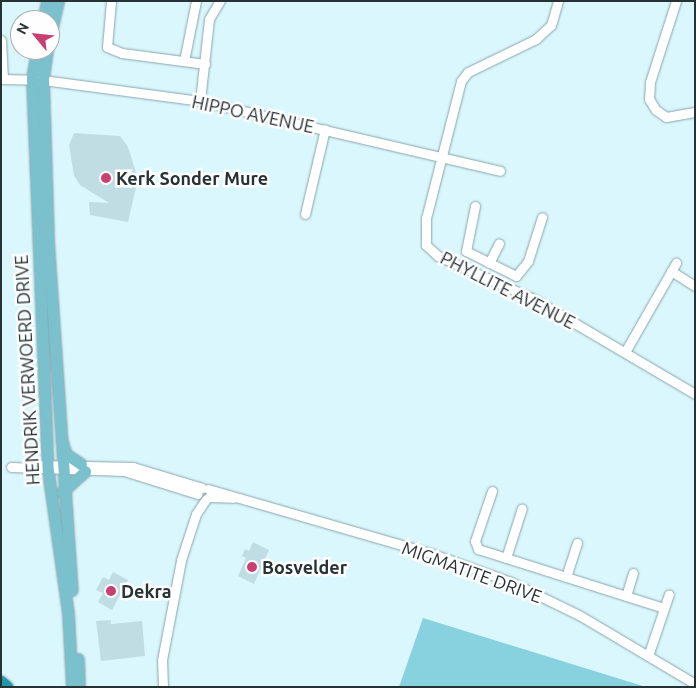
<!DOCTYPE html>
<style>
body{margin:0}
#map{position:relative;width:696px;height:688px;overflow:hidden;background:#d9f7fd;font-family:Ubuntu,sans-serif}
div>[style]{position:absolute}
.green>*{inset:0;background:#88d2e0}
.building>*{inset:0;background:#c0dde3}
.roads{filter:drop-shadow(0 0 1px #89a5ab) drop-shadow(0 0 1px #89a5ab)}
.minor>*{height:9px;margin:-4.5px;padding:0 4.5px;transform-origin:4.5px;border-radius:4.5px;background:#fff}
.major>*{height:11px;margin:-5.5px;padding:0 5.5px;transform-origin:5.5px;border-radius:5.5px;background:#7ac1cd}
.highway>*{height:12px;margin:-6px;padding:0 6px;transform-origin:6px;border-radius:6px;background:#2198ac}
.dots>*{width:14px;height:14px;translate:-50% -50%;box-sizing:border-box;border:2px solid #fefefe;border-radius:50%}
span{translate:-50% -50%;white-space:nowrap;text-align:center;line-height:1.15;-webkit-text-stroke:5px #fefefe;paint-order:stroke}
.street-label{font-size:18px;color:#273234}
.poi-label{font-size:18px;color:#273234;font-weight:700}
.left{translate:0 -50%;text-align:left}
.frame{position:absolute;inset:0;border:2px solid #273234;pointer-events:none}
.north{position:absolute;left:10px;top:10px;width:50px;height:50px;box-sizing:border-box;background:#fefefe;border:1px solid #a8acad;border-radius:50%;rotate:298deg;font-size:14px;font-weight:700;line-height:20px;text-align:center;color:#273234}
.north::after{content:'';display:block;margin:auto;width:18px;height:22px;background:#ca3f73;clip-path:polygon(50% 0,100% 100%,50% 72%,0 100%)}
</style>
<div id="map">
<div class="green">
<i style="clip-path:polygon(423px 618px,646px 687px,399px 687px)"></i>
</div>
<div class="building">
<i style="clip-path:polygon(74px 133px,120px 136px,128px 147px,138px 179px,128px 222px,90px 215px,89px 202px,109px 203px,80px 185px,74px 176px,69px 145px)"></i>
<i style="clip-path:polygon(253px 542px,269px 550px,254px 584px,238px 576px,246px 558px,242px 556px,245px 549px,249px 551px)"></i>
<i style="clip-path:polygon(113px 572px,128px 580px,112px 610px,98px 602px,103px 593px,96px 590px,103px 577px,109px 580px)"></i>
<i style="clip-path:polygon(111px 620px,111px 624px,142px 621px,145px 656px,101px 661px,96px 621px)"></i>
</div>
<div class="roads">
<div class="minor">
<i style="left:111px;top:1px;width:46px;rotate:95deg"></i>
<i style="left:107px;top:47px;width:16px;rotate:22deg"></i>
<i style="left:122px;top:53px;width:84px;rotate:7.5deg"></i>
<i style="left:558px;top:1px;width:25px;rotate:106deg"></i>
<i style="left:551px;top:25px;width:21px;rotate:137deg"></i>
<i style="left:536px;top:39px;width:76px;rotate:154.1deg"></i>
<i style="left:468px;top:72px;width:11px;rotate:128deg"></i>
<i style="left:461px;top:81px;width:141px;rotate:104.3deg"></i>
<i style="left:426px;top:218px;width:27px;rotate:90deg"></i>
<i style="left:426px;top:245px;width:16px;rotate:43deg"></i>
<i style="left:438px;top:256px;width:103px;rotate:24.1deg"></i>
<i style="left:532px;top:298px;width:189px;rotate:30.5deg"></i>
<i style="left:676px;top:1px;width:85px;rotate:107.8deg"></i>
<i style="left:650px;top:82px;width:17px;rotate:93deg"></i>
<i style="left:649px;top:99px;width:13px;rotate:58deg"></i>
<i style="left:656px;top:110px;width:12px;rotate:35deg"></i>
<i style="left:666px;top:117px;width:29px;rotate:-10deg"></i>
<i style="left:1px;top:40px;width:39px;rotate:87deg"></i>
<i style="left:184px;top:61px;width:61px;rotate:-78.7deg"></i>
<i style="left:1px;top:79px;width:42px;rotate:1.4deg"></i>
<i style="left:43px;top:80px;width:158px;rotate:7.6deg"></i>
<i style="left:200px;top:101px;width:308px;rotate:13.1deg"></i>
<i style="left:200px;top:101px;width:82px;rotate:-83.7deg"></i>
<i style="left:209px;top:19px;width:21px;rotate:-59deg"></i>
<i style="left:475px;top:206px;width:46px;rotate:101.3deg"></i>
<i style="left:466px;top:251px;width:56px;rotate:26.6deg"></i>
<i style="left:516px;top:276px;width:19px;rotate:-51deg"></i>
<i style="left:528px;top:261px;width:46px;rotate:-72.3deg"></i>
<i style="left:305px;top:214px;width:87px;rotate:-76.8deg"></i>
<i style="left:489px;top:263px;width:22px;rotate:-63deg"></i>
<i style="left:671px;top:271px;width:28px;rotate:32deg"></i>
<i style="left:625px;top:352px;width:103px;rotate:-60.2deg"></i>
<i style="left:42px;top:465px;width:91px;rotate:1.3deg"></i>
<i style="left:133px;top:467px;width:72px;rotate:16.9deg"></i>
<i style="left:11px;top:467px;width:113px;rotate:2deg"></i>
<i style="left:124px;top:471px;width:77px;rotate:17.3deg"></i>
<i style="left:208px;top:489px;width:231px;rotate:16.1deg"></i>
<i style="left:430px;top:553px;width:86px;rotate:19.7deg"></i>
<i style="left:511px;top:582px;width:76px;rotate:25.9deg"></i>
<i style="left:579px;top:615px;width:135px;rotate:30.7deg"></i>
<i style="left:492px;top:491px;width:53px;rotate:108.8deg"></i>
<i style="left:475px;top:541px;width:9px;rotate:69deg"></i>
<i style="left:478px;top:549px;width:195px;rotate:17.6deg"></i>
<i style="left:209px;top:497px;width:24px;rotate:2deg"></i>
<i style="left:506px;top:558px;width:52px;rotate:-72.3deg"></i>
<i style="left:566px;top:577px;width:36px;rotate:-72deg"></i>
<i style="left:626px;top:596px;width:24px;rotate:-73deg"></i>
<i style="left:648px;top:656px;width:65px;rotate:-71.3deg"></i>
<i style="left:163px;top:687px;width:27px;rotate:-92deg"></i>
<i style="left:162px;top:660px;width:102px;rotate:-79.2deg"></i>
<i style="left:181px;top:560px;width:48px;rotate:-71.9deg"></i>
<i style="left:196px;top:514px;width:18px;rotate:-56deg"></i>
</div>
<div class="major">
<i style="left:43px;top:20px;width:19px;rotate:-78deg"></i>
<i style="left:50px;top:36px;width:36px;rotate:-77deg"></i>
<i style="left:37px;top:50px;width:29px;rotate:100deg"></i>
<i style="left:32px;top:79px;width:392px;rotate:87.7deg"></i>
<i style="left:48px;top:471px;width:143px;rotate:82deg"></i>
<i style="left:68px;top:613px;width:74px;rotate:86.9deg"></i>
<i style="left:47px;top:50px;width:30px;rotate:98deg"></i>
<i style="left:43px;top:80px;width:161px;rotate:88.2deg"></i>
<i style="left:48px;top:241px;width:350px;rotate:86.1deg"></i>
<i style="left:62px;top:442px;width:13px;rotate:72deg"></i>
<i style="left:66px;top:454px;width:18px;rotate:34deg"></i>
<i style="left:62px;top:492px;width:31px;rotate:-42deg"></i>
<i style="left:78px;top:659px;width:28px;rotate:88deg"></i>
</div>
<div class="highway">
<i style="left:1px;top:682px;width:8px;rotate:40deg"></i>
</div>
</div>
<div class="dots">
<i style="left:106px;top:178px;background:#ca3f73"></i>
<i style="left:252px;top:567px;background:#ca3f73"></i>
<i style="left:111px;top:591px;background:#ca3f73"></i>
</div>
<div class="street-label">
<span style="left:253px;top:114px;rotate:12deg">HIPPO AVENUE</span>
<span style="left:508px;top:290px;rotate:27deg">PHYLLITE AVENUE</span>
<span style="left:27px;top:370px;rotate:-93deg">HENDRIK VERWOERD DRIVE</span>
<span style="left:472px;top:572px;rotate:20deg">MIGMATITE DRIVE</span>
</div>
<div class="poi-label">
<span class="left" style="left:116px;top:178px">Kerk Sonder Mure</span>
<span class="left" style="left:262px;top:567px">Bosvelder</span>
<span class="left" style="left:121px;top:591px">Dekra</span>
</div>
<div class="frame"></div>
<div class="north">N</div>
</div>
